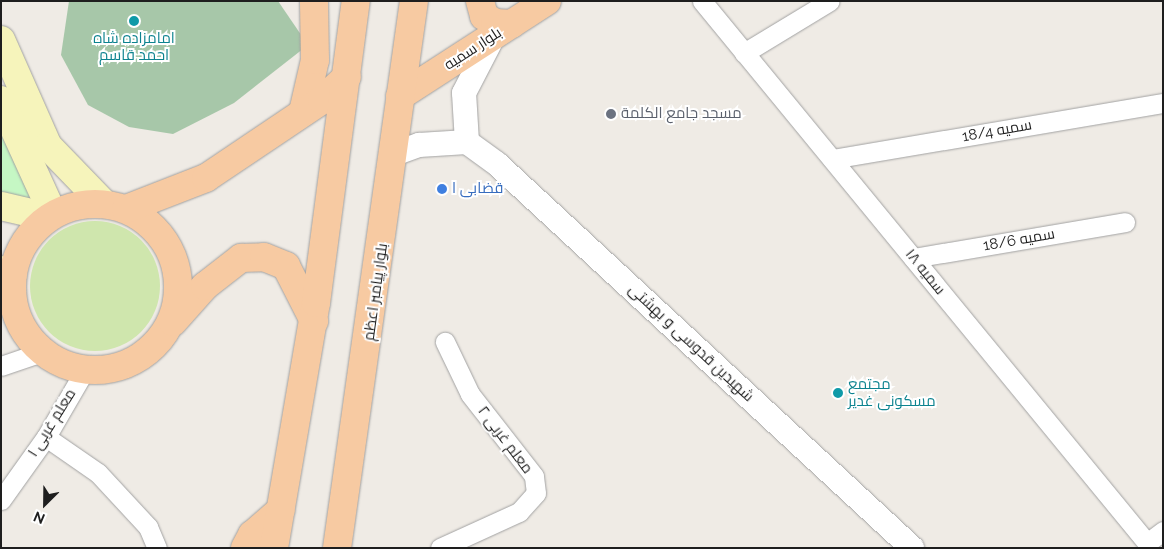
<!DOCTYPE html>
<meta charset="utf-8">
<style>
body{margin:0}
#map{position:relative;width:1164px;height:549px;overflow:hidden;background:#efebe5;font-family:Raleway,Cairo,sans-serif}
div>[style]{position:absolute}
.grass>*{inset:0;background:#cfe6ad}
.round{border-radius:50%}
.cemetery>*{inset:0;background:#a7c7a9}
.park>*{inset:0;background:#c5f7c4}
.roads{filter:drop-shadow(0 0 1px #a2a2a2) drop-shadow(0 0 1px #a2a2a2)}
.minor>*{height:19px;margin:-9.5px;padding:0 9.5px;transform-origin:9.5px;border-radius:9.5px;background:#fff}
.tertiary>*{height:24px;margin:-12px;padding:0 12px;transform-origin:12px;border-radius:12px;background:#fff}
.secondary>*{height:28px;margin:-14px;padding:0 14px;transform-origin:14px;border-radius:14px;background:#f6f4bb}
.primary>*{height:28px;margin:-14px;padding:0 14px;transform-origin:14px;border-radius:14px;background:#f7caa2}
.primary>.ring{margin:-14px;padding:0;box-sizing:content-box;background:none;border:28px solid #f7caa2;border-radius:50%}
.dots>*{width:14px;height:14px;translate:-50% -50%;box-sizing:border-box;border:2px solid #fff;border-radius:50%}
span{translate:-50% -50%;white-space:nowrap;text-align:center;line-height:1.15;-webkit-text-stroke:4px #fff;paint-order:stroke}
.culture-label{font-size:15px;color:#0d838f}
.left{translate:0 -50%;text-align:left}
.street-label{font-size:15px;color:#1e1e1e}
.worship-label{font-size:15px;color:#5b616d}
.shop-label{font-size:15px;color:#366cbe}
.frame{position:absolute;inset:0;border:2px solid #1e1e1e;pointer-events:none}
.north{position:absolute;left:20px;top:479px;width:50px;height:50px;-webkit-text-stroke:4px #fff;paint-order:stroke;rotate:203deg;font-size:14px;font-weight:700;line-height:20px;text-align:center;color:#1e1e1e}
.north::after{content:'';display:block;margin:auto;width:18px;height:22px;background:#1e1e1e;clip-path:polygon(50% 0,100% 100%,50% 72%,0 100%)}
</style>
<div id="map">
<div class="grass">
<i class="round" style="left:30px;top:221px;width:130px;height:130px"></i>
</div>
<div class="cemetery">
<i style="clip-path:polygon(69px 1px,278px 1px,308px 45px,234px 103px,173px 134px,129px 127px,88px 105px,61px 55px)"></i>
</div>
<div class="park">
<i style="clip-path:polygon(1px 105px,49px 215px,1px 205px)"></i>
</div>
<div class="roads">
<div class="minor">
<i style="left:702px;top:1px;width:701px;rotate:50.61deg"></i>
<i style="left:1147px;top:543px;width:20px;rotate:-37deg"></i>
<i style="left:744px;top:53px;width:100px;rotate:-31.2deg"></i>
<i style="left:832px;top:159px;width:336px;rotate:-9.6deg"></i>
<i style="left:913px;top:258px;width:215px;rotate:-9.6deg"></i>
<i style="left:1px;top:366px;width:43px;rotate:-18.9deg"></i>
<i style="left:46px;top:437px;width:63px;rotate:34.7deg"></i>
<i style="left:98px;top:473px;width:74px;rotate:47.2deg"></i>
<i style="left:148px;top:527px;width:23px;rotate:67deg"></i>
<i style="left:1px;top:500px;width:77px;rotate:-54.5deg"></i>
<i style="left:46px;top:437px;width:78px;rotate:-59.8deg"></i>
<i style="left:440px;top:548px;width:87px;rotate:-24.5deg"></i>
<i style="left:519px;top:512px;width:25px;rotate:-48deg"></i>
<i style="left:536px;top:493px;width:17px;rotate:-97deg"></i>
<i style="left:534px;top:476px;width:104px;rotate:-128deg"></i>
<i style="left:470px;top:394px;width:58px;rotate:-115.7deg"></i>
</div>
<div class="tertiary">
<i style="left:467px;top:142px;width:36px;rotate:36deg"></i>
<i style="left:496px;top:163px;width:567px;rotate:42.78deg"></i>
<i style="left:467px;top:142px;width:49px;rotate:-93.5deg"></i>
<i style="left:464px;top:93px;width:63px;rotate:-62.6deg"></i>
<i style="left:394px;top:154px;width:27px;rotate:-20deg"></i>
<i style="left:419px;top:145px;width:48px;rotate:-3.6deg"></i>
</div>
<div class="secondary">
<i style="left:1px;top:40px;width:116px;rotate:66.1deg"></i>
<i style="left:48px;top:146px;width:79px;rotate:46deg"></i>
<i style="left:1px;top:100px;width:125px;rotate:65.5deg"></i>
<i style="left:1px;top:206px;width:48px;rotate:13.2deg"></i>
<i style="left:1px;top:270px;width:13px;rotate:29deg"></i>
</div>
<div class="primary">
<i style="left:480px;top:1px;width:16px;rotate:75deg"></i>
<i style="left:484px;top:16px;width:13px;rotate:32deg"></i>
<i style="left:495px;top:23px;width:17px;rotate:3deg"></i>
<i style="left:400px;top:96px;width:175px;rotate:-32.9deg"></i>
<i style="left:303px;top:112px;width:53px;rotate:-77deg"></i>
<i style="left:315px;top:60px;width:59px;rotate:-91deg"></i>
<i class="ring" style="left:12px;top:204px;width:138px;height:138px"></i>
<i style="left:126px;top:209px;width:86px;rotate:-21.2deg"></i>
<i style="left:206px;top:178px;width:140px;rotate:-33.9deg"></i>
<i style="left:322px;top:100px;width:34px;rotate:-43deg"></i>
<i style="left:173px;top:322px;width:48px;rotate:-48.4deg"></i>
<i style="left:205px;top:286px;width:46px;rotate:-37.9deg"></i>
<i style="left:241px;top:258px;width:23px;rotate:-2deg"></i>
<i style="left:264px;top:257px;width:24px;rotate:22deg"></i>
<i style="left:286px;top:266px;width:62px;rotate:63deg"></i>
<i style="left:245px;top:548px;width:15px;rotate:-62deg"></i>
<i style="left:252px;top:535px;width:38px;rotate:-41deg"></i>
<i style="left:274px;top:548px;width:249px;rotate:-80.3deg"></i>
<i style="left:316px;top:303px;width:305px;rotate:-82.5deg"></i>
<i style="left:337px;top:548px;width:552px;rotate:-81.99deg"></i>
</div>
</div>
<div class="dots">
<i style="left:134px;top:21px;background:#0f9aa8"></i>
<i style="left:611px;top:114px;background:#6b7280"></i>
<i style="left:442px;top:189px;background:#3f7fe0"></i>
<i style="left:838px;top:393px;background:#0f9aa8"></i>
</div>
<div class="culture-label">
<span style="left:134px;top:47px">امامزاده شاه<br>احمد قاسم</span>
<span class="left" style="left:848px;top:393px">مجتمع<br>مسکونی غدیر</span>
</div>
<div class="street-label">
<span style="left:473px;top:49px;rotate:-33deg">بلوار سمیه</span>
<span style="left:997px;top:131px;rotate:-10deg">سمیه 18/4</span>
<span style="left:1019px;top:240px;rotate:-10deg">سمیه 18/6</span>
<span style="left:925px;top:272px;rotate:51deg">سمیه ۱۸</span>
<span style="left:376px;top:292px;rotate:-82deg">بلوار پیامبر اعظم</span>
<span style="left:691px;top:343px;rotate:43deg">شهیدین قدوسی و بهشتی</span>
<span style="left:52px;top:423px;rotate:-58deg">معلم غربی ۱</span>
<span style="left:505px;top:440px;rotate:53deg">معلم غربی ۲</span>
</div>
<div class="worship-label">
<span class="left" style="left:621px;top:114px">مسجد جامع الکلمة</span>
</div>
<div class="shop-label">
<span class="left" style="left:452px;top:189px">قضابی ا</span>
</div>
<div class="frame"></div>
<div class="north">N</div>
</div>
